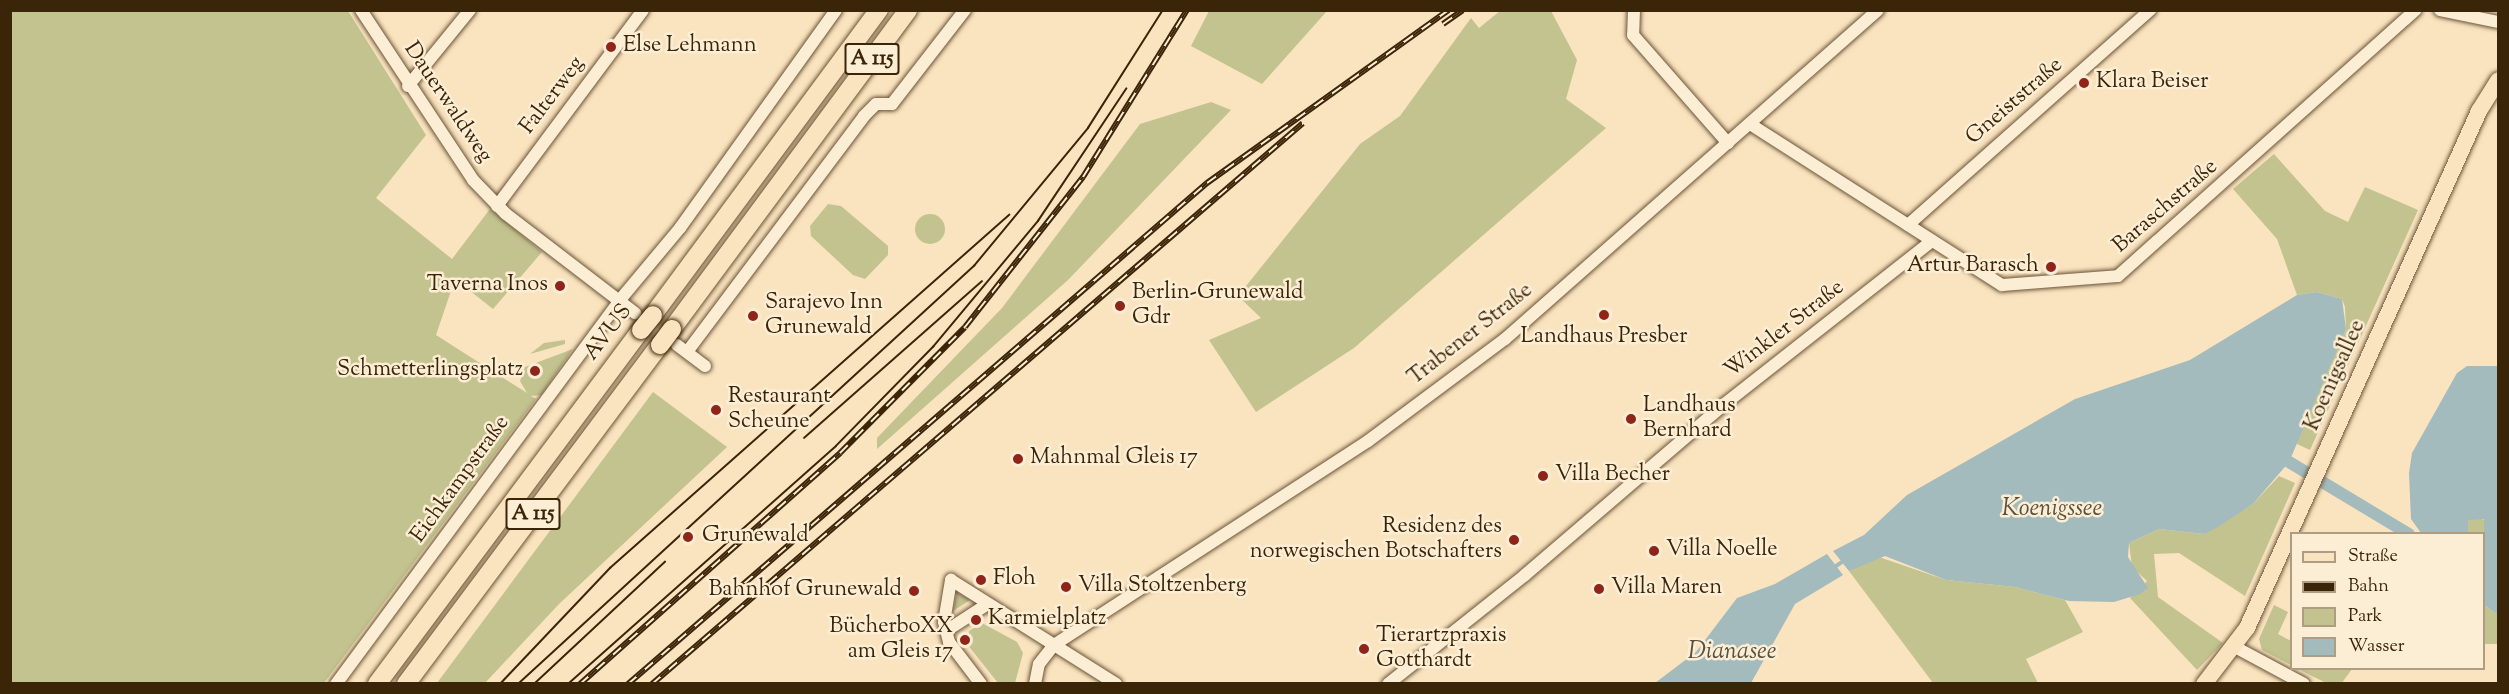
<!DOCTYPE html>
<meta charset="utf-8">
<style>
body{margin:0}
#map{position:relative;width:2509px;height:694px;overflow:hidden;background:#fae3bf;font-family:"Sorts Mill Goudy",serif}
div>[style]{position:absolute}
.green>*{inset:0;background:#c2c38f}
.round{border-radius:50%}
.water>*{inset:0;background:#a3bbbd}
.stream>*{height:4px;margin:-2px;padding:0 2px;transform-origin:2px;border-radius:2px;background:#a3bbbd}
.canal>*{height:12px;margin:-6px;padding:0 6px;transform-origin:6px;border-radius:6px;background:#a3bbbd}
.roads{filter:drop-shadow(0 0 2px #6a5436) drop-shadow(0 0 2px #6a5436)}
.minor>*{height:12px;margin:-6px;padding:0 6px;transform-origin:6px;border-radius:6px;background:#fcedd5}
.major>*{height:16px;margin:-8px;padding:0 8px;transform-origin:8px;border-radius:8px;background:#fae3bf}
.highway>*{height:18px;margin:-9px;padding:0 9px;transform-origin:9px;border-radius:9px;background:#fae3bf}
.tram>*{height:1.5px;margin:-0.75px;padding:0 0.75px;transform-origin:0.75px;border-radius:0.75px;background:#3a2508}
.rail>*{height:6px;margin-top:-3px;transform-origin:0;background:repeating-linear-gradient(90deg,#fcedd5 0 11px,#3a2508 0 22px);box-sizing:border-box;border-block:2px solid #3a2508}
.bridges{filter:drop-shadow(0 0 2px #3a2508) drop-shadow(0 0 2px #3a2508)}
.highway-bridge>*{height:18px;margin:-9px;padding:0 9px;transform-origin:9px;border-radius:9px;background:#fae3bf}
.dots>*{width:16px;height:16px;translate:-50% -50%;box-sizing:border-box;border:3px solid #fcedd5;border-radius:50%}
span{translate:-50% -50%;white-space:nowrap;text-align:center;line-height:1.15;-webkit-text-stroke:5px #fcedd5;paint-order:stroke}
.shield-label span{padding:2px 4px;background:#fcedd5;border:2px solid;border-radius:4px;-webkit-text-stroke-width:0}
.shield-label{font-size:21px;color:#3a2508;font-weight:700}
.poi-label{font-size:22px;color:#3a2508}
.left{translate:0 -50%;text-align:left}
.right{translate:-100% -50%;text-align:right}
.street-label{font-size:22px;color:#3a2508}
.water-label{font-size:24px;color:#5a523e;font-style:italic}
.frame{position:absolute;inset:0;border:12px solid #3a2508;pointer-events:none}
.legend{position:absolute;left:2290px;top:532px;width:195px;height:138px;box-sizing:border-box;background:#fcedd5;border:2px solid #ae9d83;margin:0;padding:8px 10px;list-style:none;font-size:18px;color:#3a2508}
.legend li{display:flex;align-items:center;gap:12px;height:30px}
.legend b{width:30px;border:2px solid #ae9d83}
</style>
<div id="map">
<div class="green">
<i style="clip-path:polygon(10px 11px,348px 11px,426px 135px,376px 198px,452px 259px,490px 209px,542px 252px,493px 309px,455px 279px,436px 335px,527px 393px,520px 381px,525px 367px,573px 349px,541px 395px,531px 396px,536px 399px,324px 683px,11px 683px)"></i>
<i style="clip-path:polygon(1209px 11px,1209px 10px,1327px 11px,1262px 84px,1191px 46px)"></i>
<i style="clip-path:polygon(1500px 11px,1551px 11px,1577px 60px,1566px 99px,1606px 128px,1354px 348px,1256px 412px,1209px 340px,1261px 318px,1238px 296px,1360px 144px,1400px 116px,1471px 18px,1479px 28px)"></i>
<i style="clip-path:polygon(1211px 102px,1231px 110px,1068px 280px,877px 449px,877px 438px,1002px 308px,1140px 124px)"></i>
<i style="clip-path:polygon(2274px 154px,2325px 211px,2348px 222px,2365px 187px,2418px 210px,2310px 450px,2297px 444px,2299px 429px,2346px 329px,2345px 307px,2342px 299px,2317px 292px,2297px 295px,2277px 239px,2233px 189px)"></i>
<i style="clip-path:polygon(828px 204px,841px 206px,888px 246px,888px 255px,865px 279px,853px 275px,811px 236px,810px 226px)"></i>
<i class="round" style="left:915px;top:214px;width:30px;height:30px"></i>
<i style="clip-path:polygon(565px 340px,565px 344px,530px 354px,544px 343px)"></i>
<i style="clip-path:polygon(653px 392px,727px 447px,559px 604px,485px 683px,437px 683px)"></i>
<i style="clip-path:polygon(2279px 476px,2295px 483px,2245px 596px,2179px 553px,2154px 554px,2158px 597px,2223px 643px,2197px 670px,2130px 598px,2147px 581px,2132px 567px,2129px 543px,2159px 529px,2204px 534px,2253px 504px)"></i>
<i class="round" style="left:2466px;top:516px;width:20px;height:20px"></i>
<i style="clip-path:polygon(1876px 556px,1946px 580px,2015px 587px,2065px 600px,2083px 632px,2026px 659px,2038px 683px,1933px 683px,1849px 571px)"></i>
<i style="clip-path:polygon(957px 592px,970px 600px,953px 611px)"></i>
<i style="clip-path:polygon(2274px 605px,2288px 612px,2278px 634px,2291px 641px,2291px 665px,2262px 650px,2259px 639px)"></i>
<i style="clip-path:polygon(2484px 605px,2498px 615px,2498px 644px,2484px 644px)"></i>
<i style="clip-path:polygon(982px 623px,1017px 642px,1023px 653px,1015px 683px,998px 683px,967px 644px,969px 631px)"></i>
<i style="clip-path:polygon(2298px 669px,2352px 669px,2341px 684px,2326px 683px)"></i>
</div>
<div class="water">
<i style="clip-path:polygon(2317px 292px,2342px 299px,2346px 329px,2289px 462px,2253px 504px,2218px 527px,2204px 534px,2159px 529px,2129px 543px,2128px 557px,2148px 588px,2140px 594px,2114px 602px,2069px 601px,2015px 587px,1946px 580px,1885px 556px,1849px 571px,1833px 551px,1864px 535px,1907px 495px,2075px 399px,2190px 360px,2297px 295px)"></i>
<i style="clip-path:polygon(2498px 366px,2498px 615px,2484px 605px,2484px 519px,2468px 520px,2468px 533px,2421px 533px,2411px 519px,2409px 473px,2412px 453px,2457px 373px,2467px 366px)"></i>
<i style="clip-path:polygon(1827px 554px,1843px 575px,1795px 604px,1751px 683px,1655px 683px,1696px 652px,1737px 598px,1775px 584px)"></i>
</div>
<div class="stream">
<i style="left:1836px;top:566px;width:7px;rotate:-34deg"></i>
</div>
<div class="canal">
<i style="left:2289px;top:462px;width:140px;rotate:31deg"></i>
</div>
<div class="roads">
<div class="minor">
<i style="left:361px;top:10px;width:204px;rotate:56.6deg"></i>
<i style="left:473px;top:180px;width:47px;rotate:45.9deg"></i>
<i style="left:506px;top:214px;width:163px;rotate:37.5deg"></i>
<i style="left:1634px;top:10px;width:25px;rotate:92deg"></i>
<i style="left:1633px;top:35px;width:144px;rotate:48.7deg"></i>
<i style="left:2440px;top:10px;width:59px;rotate:11.7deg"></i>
<i style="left:408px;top:86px;width:98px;rotate:-50.8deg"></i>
<i style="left:1750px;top:124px;width:299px;rotate:32.6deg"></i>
<i style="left:2002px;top:285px;width:116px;rotate:-4.4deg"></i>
<i style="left:2118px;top:276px;width:399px;rotate:-41.8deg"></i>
<i style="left:497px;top:206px;width:244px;rotate:-53.3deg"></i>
<i style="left:1908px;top:225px;width:324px;rotate:-41.6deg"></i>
<i style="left:677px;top:345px;width:35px;rotate:37deg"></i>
<i style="left:687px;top:352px;width:295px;rotate:-53.1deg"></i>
<i style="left:864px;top:116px;width:17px;rotate:-45deg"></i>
<i style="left:876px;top:104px;width:16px"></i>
<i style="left:892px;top:104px;width:119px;rotate:-52.2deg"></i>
<i style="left:946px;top:631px;width:48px;rotate:-33deg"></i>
<i style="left:2235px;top:647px;width:78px;rotate:28.2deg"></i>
<i style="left:336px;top:684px;width:476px;rotate:-53.5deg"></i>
<i style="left:619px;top:301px;width:95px;rotate:-50.1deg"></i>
<i style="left:680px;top:228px;width:268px;rotate:-54.4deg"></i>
<i style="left:981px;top:684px;width:53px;rotate:-127.3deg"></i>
<i style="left:949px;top:642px;width:21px;rotate:-104deg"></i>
<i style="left:944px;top:622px;width:43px;rotate:-80.5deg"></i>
<i style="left:951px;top:580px;width:195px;rotate:32.2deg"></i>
<i style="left:1035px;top:684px;width:20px;rotate:-79deg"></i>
<i style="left:1039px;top:664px;width:24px;rotate:-52deg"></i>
<i style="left:1054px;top:645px;width:374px;rotate:-33deg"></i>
<i style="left:1368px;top:441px;width:171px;rotate:-36.7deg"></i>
<i style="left:1505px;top:339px;width:497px;rotate:-41.4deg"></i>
<i style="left:1388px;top:684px;width:175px;rotate:-38.5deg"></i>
<i style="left:1525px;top:575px;width:260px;rotate:-40.6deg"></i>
<i style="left:1722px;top:406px;width:267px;rotate:-38.2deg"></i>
</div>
<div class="major">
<i style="left:2204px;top:684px;width:71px;rotate:-52.5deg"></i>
<i style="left:2247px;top:628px;width:567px;rotate:-65.83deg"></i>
<i style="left:2479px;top:111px;width:36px;rotate:-58deg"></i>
</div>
<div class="highway">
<i style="left:653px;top:315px;width:380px;rotate:-53.5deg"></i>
<i style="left:672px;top:329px;width:397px;rotate:-53.5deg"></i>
<i style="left:377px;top:684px;width:442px;rotate:-53.3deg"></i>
<i style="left:406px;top:684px;width:424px;rotate:-53.2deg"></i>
</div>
</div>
<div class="tram">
<i style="left:804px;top:438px;width:237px;rotate:-41.4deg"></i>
<i style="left:500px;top:684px;width:160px;rotate:-46.5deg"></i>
<i style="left:610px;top:568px;width:533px;rotate:-41.5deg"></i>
<i style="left:518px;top:684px;width:619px;rotate:-42.51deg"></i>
<i style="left:974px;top:266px;width:179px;rotate:-50.4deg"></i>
<i style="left:1088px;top:128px;width:140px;rotate:-57.6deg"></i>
<i style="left:534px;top:684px;width:179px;rotate:-43deg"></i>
<i style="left:568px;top:684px;width:358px;rotate:-41.6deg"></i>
<i style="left:836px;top:446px;width:139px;rotate:-45.6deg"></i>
<i style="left:933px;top:347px;width:164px;rotate:-50.2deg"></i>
<i style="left:1038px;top:221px;width:159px;rotate:-56.3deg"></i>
</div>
<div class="rail">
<i style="left:1443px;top:24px;width:24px;rotate:-35deg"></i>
<i style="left:580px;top:684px;width:348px;rotate:-41.6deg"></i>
<i style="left:840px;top:453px;width:177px;rotate:-45.2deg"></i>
<i style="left:965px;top:327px;width:191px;rotate:-51.8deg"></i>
<i style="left:1083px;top:177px;width:197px;rotate:-58.1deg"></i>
<i style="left:628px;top:684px;width:766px;rotate:-40.87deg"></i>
<i style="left:1207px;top:183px;width:297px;rotate:-35.6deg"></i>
<i style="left:652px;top:684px;width:859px;rotate:-40.75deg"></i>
</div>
<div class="bridges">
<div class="highway-bridge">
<i style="left:641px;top:330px;width:19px;rotate:-51deg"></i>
<i style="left:660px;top:345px;width:20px;rotate:-53deg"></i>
</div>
</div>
<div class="dots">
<i style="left:611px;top:47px;background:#8f2418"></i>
<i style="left:2084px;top:83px;background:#8f2418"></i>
<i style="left:2051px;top:267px;background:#8f2418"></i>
<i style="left:560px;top:286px;background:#8f2418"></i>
<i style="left:1120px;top:306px;background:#8f2418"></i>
<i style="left:1604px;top:315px;background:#8f2418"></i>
<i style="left:753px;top:316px;background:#8f2418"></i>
<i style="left:535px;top:371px;background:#8f2418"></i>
<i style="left:716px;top:410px;background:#8f2418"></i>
<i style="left:1631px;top:419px;background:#8f2418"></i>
<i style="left:1018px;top:459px;background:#8f2418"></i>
<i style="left:1543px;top:476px;background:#8f2418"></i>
<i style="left:688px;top:537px;background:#8f2418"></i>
<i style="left:1514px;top:540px;background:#8f2418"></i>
<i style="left:1654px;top:551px;background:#8f2418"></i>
<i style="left:981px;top:580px;background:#8f2418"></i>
<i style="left:1066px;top:587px;background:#8f2418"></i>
<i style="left:1599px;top:589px;background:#8f2418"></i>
<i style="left:914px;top:591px;background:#8f2418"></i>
<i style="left:976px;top:620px;background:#8f2418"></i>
<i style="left:965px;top:640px;background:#8f2418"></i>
<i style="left:1364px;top:649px;background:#8f2418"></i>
</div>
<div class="shield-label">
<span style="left:872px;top:59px">A 115</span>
<span style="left:533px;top:514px">A 115</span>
</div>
<div class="poi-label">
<span class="left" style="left:623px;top:47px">Else Lehmann</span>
<span class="left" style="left:2096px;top:83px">Klara Beiser</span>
<span class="right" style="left:2039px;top:267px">Artur Barasch</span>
<span class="right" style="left:548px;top:286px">Taverna Inos</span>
<span class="left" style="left:1132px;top:306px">Berlin-Grunewald<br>Gdr</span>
<span class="left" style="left:765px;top:316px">Sarajevo Inn<br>Grunewald</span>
<span style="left:1604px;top:338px">Landhaus Presber</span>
<span class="right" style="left:523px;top:371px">Schmetterlingsplatz</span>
<span class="left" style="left:728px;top:410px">Restaurant<br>Scheune</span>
<span class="left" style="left:1643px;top:419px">Landhaus<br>Bernhard</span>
<span class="left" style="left:1030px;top:459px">Mahnmal Gleis 17</span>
<span class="left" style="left:1555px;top:476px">Villa Becher</span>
<span class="right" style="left:1502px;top:540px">Residenz des<br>norwegischen Botschafters</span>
<span class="left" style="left:702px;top:537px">Grunewald</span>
<span class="left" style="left:1666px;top:551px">Villa Noelle</span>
<span class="left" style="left:993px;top:580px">Floh</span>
<span class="left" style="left:1078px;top:587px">Villa Stoltzenberg</span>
<span class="left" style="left:1611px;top:589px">Villa Maren</span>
<span class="right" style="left:902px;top:591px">Bahnhof Grunewald</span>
<span class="left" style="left:988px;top:620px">Karmielplatz</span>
<span class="right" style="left:953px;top:640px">BücherboXX<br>am Gleis 17</span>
<span class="left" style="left:1376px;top:649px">Tierartzpraxis<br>Gotthardt</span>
</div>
<div class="street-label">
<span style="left:553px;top:96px;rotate:-53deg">Falterweg</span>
<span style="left:2015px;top:102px;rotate:-41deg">Gneiststraße</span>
<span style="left:447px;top:103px;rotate:56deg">Dauerwaldweg</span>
<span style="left:2166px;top:207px;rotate:-41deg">Baraschstraße</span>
<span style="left:1785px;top:330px;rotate:-38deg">Winkler Straße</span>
<span style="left:609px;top:333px;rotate:-53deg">AVUS</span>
<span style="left:1471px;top:335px;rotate:-38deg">Trabener Straße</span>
<span style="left:2336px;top:376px;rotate:-66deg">Koenigsallee</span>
<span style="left:461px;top:480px;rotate:-54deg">Eichkampstraße</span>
</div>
<div class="water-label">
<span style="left:2052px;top:510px">Koenigssee</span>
<span style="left:1732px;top:653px">Dianasee</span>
</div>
<div class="frame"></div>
<ul class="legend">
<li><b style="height:8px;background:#fae3bf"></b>Straße</li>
<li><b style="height:8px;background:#3a2508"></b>Bahn</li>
<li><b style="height:16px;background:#c2c38f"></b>Park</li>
<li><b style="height:16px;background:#a3bbbd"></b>Wasser</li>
</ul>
</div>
